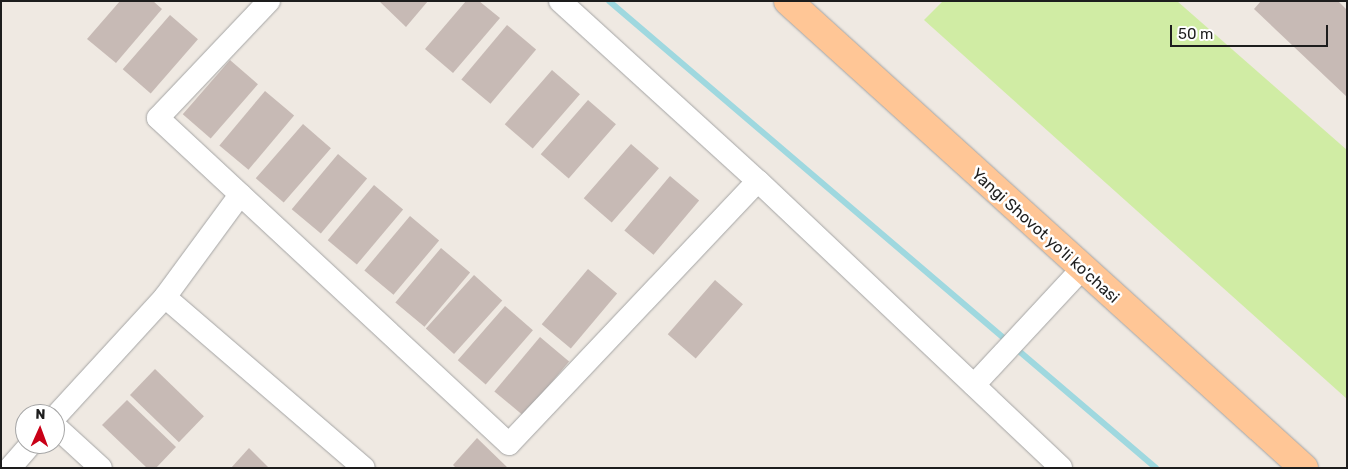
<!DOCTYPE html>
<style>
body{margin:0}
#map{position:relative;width:1348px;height:469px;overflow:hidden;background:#efe9e2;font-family:Rubik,sans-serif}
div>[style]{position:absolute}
.grass>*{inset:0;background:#d0eca4}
.stream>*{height:6px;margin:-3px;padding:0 3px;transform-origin:3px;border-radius:3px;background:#9fd8df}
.building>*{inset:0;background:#c7bab5;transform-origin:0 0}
.roads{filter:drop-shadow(0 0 1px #a4a4a4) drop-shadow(0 0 1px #a4a4a4)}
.street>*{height:22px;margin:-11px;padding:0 11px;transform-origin:11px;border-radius:11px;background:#fff}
.primary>*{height:28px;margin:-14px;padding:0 14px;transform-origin:14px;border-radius:14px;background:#ffc696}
span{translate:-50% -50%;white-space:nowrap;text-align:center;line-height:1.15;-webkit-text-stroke:5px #fff;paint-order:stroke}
.street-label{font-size:16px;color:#1d1d1d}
.frame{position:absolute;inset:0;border:2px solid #1d1d1d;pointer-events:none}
.north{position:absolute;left:15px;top:404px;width:50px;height:50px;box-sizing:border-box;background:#fff;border:1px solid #a5a5a5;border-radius:50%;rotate:2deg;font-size:14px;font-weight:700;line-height:20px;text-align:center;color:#1d1d1d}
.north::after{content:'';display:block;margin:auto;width:18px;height:22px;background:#c90017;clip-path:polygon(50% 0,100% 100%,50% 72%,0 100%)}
.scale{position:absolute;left:1170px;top:25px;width:158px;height:22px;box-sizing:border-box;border:2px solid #1d1d1d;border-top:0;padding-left:6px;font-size:15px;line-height:18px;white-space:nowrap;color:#1d1d1d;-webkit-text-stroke:4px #fff;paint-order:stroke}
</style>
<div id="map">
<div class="grass">
<i style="clip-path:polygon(943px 1px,1177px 1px,1347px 150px,1347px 399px,924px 20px)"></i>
</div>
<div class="stream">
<i style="left:609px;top:1px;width:719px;rotate:40.49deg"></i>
</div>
<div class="building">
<i style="clip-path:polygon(120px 1px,153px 1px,162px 9px,116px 63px,87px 39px)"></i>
<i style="clip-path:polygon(379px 1px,428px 1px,406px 27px)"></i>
<i style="clip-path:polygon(466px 1px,479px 1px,500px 18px,453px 73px,425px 49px)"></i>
<i style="clip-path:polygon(1261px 1px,1338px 1px,1347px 10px,1347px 97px,1254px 9px)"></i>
<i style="left:170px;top:15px;width:37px;height:72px;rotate:41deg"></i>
<i style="left:507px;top:25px;width:38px;height:71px;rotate:40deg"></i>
<i style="left:230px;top:60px;width:37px;height:72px;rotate:41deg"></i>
<i style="left:552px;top:70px;width:37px;height:72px;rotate:41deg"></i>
<i style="left:265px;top:91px;width:38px;height:71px;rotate:40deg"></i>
<i style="left:588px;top:100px;width:37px;height:72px;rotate:41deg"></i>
<i style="left:303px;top:124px;width:37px;height:72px;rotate:41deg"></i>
<i style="left:631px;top:144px;width:37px;height:72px;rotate:41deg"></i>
<i style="left:338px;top:154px;width:38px;height:72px;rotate:40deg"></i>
<i style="left:670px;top:176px;width:38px;height:71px;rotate:40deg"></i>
<i style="left:374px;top:185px;width:38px;height:72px;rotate:40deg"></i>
<i style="left:410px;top:216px;width:38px;height:71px;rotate:40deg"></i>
<i style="left:441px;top:248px;width:38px;height:71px;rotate:40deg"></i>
<i style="left:588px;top:269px;width:38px;height:72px;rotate:40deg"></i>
<i style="left:474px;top:275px;width:38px;height:72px;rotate:42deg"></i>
<i style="left:715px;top:280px;width:37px;height:72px;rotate:41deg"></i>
<i style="left:505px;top:306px;width:37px;height:72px;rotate:41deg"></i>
<i style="left:540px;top:337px;width:38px;height:71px;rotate:40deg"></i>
<i style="left:155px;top:369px;width:68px;height:36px;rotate:44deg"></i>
<i style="clip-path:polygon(127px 400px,176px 447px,156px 468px,147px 468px,102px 425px)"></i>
<i style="clip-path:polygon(477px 438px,508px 468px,456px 468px,453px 465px)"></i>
<i style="clip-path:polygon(249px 448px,269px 468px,231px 468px)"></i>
</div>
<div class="roads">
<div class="street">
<i style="left:269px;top:1px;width:161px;rotate:133.5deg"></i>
<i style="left:158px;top:118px;width:479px;rotate:42.9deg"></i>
<i style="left:509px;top:444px;width:362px;rotate:-46.6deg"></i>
<i style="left:560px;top:1px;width:268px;rotate:42.3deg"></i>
<i style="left:758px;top:181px;width:417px;rotate:43.4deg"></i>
<i style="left:165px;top:297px;width:262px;rotate:40.7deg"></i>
<i style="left:974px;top:385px;width:157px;rotate:-47.1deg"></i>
<i style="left:55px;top:417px;width:163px;rotate:-47.5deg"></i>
<i style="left:165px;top:297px;width:127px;rotate:-53.7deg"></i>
<i style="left:55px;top:426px;width:62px;rotate:42.4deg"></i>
<i style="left:10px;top:468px;width:32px;rotate:-49deg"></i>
</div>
<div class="primary">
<i style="left:788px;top:1px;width:696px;rotate:42.15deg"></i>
</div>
</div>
<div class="street-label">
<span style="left:1045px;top:236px;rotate:42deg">Yangi Shovot yo'li ko'chasi</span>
</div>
<div class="frame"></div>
<div class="north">N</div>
<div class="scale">50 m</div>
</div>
